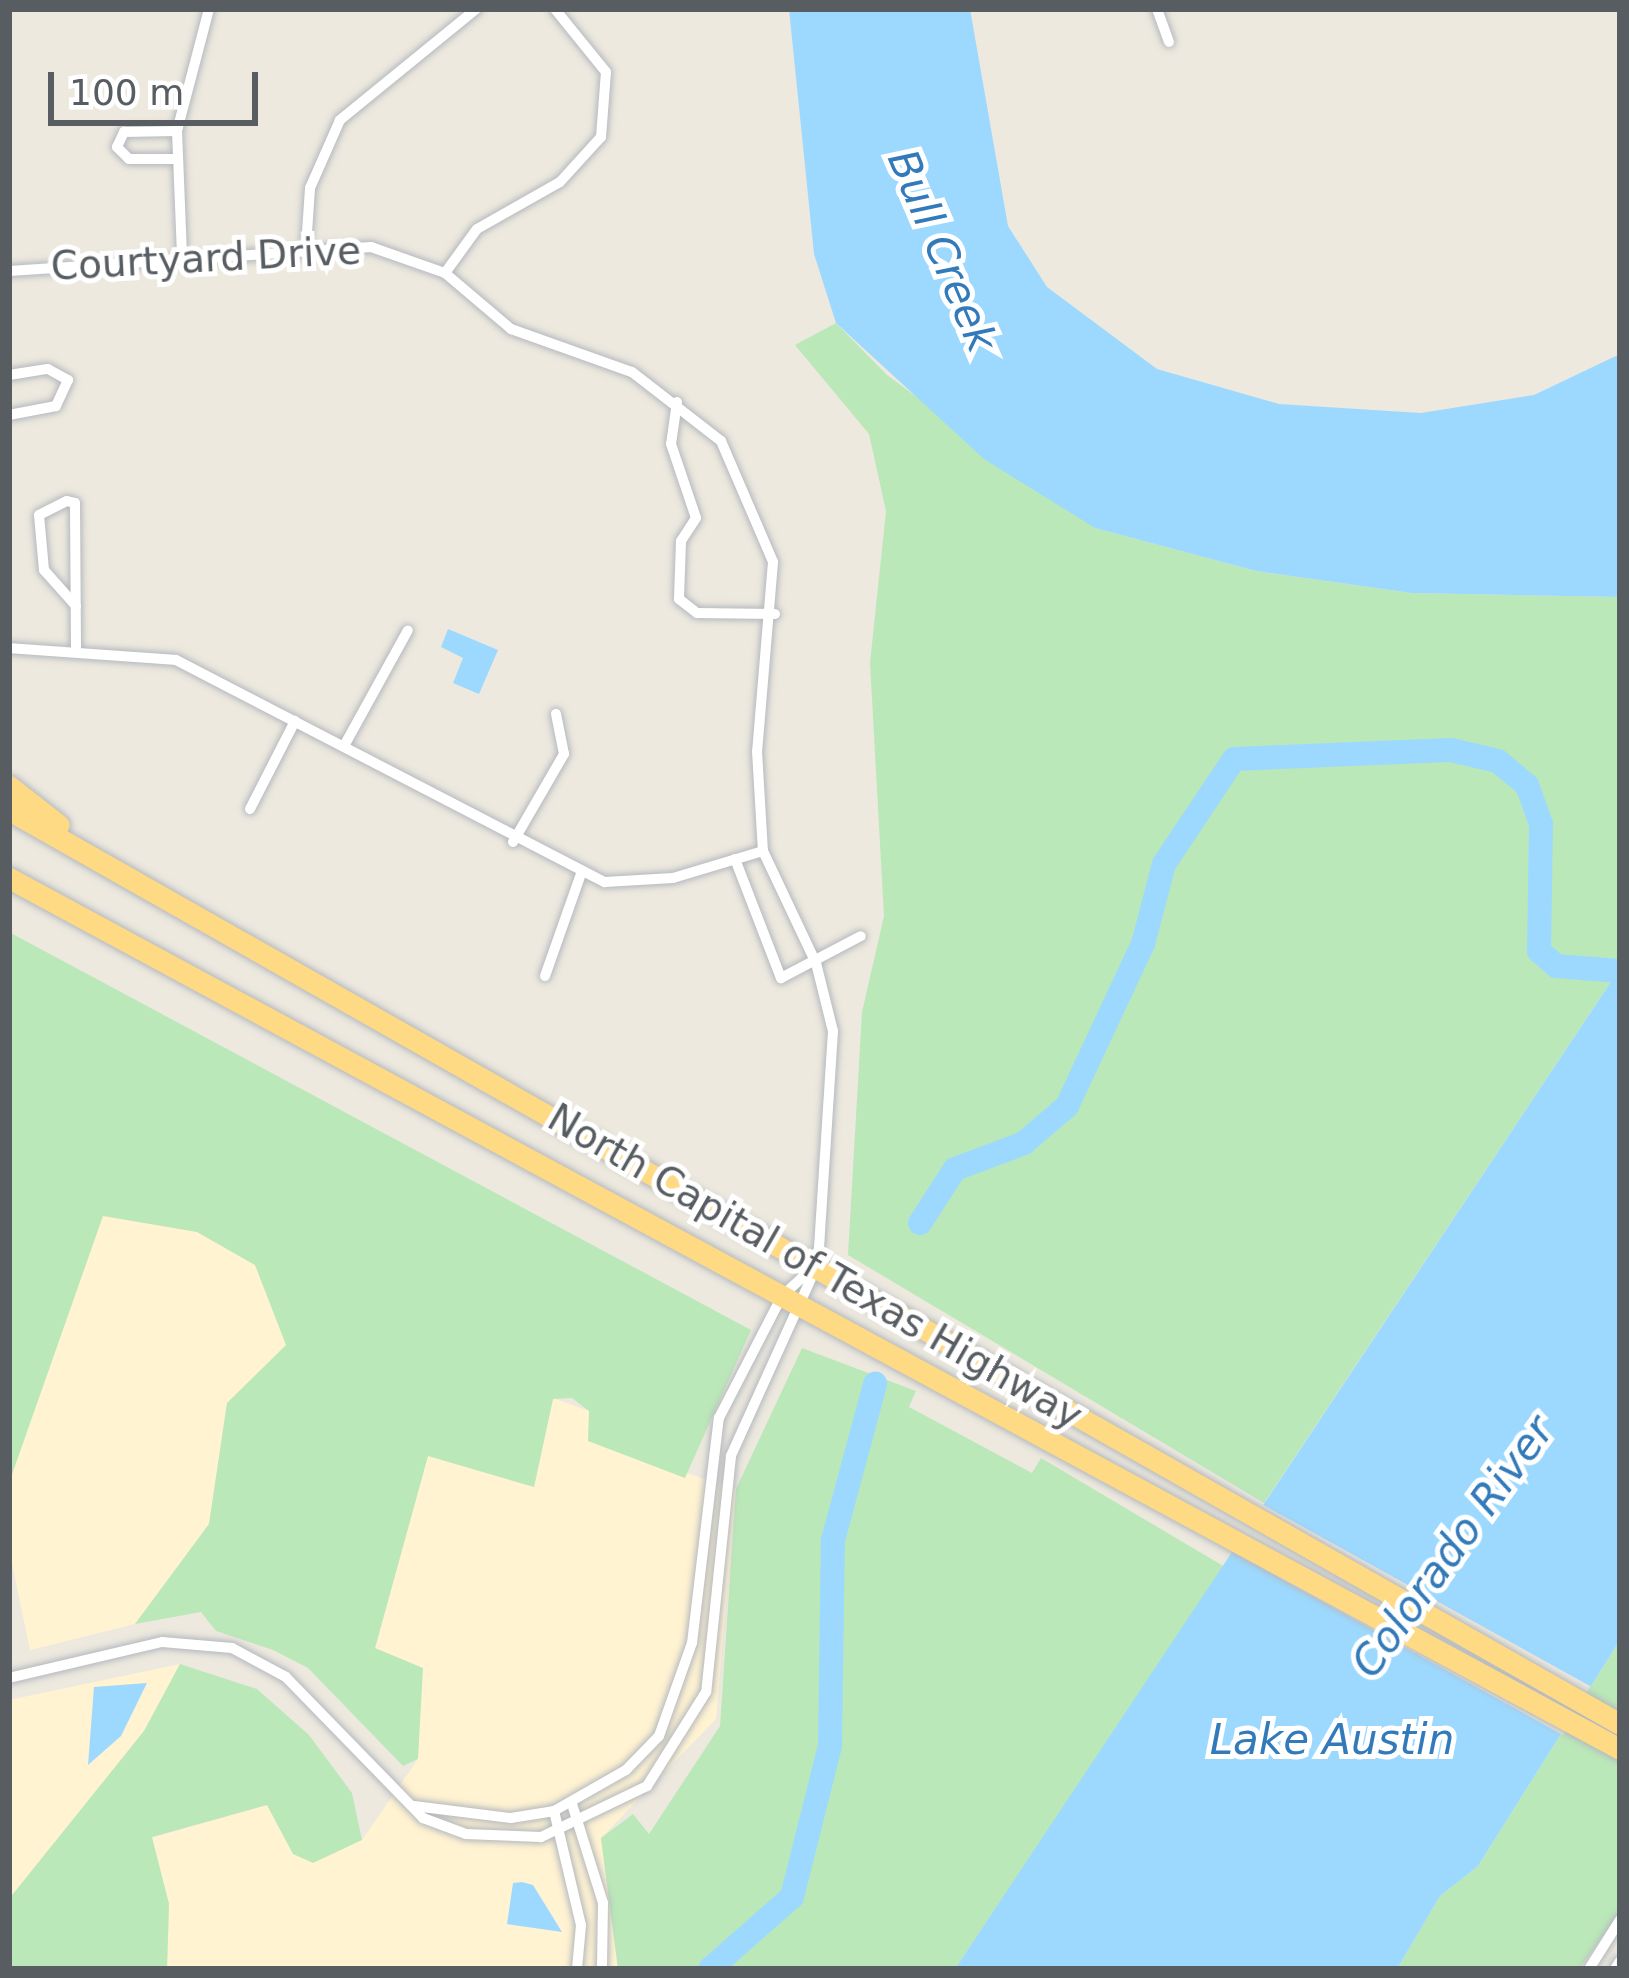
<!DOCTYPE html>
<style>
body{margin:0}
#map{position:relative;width:1629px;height:1978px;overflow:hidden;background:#ede9df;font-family:"DejaVu Sans",sans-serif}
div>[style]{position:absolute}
.commercial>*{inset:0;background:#fff3d2}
.green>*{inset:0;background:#bbe8b9}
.water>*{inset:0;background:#9dd9ff}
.pier>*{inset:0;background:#ede9df;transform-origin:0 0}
.river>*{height:24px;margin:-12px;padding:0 12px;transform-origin:12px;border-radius:12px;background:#9dd9ff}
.roads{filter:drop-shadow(0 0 3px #b5b9be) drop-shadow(0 0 3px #b5b9be)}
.street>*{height:10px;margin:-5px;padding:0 5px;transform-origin:5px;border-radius:5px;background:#fff}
.highway>*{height:21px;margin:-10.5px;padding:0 10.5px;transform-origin:10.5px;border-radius:10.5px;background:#ffda84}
span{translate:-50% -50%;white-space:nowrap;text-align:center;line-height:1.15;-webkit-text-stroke:10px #fff;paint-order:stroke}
.street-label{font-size:39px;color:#585d62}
.water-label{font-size:42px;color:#327ab9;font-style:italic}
.frame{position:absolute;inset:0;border:12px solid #585d62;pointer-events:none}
.scale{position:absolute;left:48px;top:72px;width:210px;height:54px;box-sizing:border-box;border:6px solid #585d62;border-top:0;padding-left:15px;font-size:36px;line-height:42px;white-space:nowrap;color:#585d62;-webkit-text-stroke:9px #fff;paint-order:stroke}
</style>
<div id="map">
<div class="commercial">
<i style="clip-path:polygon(103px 1215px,197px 1232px,255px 1265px,287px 1345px,227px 1403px,209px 1524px,135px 1624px,30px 1650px,9px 1549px,13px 1456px)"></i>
<i style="clip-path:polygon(553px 1398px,589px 1411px,589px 1441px,736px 1489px,716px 1719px,601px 1838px,618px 1969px,167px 1969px,169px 1904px,151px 1838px,267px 1805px,293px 1854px,362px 1840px,418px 1759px,375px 1649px,428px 1455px,534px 1487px)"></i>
<i style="clip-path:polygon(180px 1664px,144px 1731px,9px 1899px,9px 1700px)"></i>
</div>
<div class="green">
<i style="clip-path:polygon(836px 323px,887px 375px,1095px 528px,1256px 571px,1411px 593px,1620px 597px,1620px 968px,1264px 1503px,848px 1255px,862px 1012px,884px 916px,870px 663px,886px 511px,869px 434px,795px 345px)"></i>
<i style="clip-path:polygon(9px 932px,751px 1330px,685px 1478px,588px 1441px,589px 1411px,572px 1398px,553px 1399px,534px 1487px,428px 1456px,375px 1648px,423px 1668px,418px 1759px,403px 1766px,308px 1668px,273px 1650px,216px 1631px,201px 1612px,135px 1624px,209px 1524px,227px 1403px,286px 1345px,255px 1265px,197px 1232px,103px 1216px,9px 1483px)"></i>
<i style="clip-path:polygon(802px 1348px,916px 1391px,909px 1407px,1032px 1473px,1041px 1458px,1225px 1567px,955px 1969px,618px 1969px,601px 1838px,633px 1814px,649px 1834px,720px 1726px,736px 1489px)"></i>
<i style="clip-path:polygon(1620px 1640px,1620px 1912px,1579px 1969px,1397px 1969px,1440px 1896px,1478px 1866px)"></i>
<i style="clip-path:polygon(180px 1664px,257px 1689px,309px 1735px,352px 1793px,362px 1840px,313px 1863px,293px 1854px,267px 1805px,152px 1837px,169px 1904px,167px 1969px,9px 1969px,9px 1899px,144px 1731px)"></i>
</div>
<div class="water">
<i style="clip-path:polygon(789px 9px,970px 9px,1008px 226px,1047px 287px,1157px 369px,1279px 404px,1421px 413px,1534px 395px,1620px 354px,1620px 597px,1411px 593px,1256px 571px,1095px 528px,984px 459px,836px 323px,814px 254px)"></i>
<i style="clip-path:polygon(448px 629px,498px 650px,479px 694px,453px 683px,463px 658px,441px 647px)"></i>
<i style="clip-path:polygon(1620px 968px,1620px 1640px,1478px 1866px,1440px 1896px,1397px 1969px,955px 1969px)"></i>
<i style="clip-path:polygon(147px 1683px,121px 1736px,88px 1765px,94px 1687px)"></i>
<i style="clip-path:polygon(522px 1882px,533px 1885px,562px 1932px,507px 1924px,513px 1883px)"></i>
</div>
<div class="pier">
<i style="left:1258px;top:1502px;width:380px;height:56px;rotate:29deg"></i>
</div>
<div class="river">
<i style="left:920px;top:1223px;width:64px;rotate:-57.1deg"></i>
<i style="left:955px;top:1169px;width:74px;rotate:-20.6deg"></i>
<i style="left:1024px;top:1143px;width:57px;rotate:-40.7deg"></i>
<i style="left:1067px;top:1106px;width:179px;rotate:-64.9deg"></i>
<i style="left:1143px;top:944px;width:83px;rotate:-75.3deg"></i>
<i style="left:1164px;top:864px;width:126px;rotate:-56.3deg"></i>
<i style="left:1234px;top:759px;width:217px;rotate:-2.4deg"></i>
<i style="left:1451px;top:750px;width:48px;rotate:13.2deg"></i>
<i style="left:1498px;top:761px;width:38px;rotate:40deg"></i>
<i style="left:1527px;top:785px;width:41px;rotate:70.3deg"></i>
<i style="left:1541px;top:824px;width:127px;rotate:90.9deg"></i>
<i style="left:1539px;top:951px;width:23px;rotate:41deg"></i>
<i style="left:1556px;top:966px;width:64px;rotate:4.5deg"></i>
<i style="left:710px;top:1969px;width:109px;rotate:-41.3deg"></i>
<i style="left:792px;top:1897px;width:156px;rotate:-75.9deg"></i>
<i style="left:830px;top:1746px;width:206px;rotate:-89.2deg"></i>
<i style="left:833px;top:1540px;width:162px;rotate:-74.9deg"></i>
</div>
<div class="roads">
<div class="street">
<i style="left:1157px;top:9px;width:35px;rotate:70deg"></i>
<i style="left:176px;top:159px;width:47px;rotate:180deg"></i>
<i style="left:129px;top:159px;width:17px;rotate:-135deg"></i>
<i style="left:117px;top:147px;width:17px;rotate:-65deg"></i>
<i style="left:124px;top:132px;width:53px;rotate:-1.1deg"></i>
<i style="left:306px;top:247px;width:59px;rotate:-86.1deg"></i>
<i style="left:310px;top:188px;width:74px;rotate:-66.2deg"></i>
<i style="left:340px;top:120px;width:176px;rotate:-39.2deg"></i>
<i style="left:182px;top:255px;width:124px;rotate:-92.3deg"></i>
<i style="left:177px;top:131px;width:126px;rotate:-75.3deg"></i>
<i style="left:9px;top:271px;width:363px;rotate:-3.8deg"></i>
<i style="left:371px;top:247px;width:78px;rotate:19.4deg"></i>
<i style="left:445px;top:273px;width:87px;rotate:40.3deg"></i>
<i style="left:511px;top:329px;width:128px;rotate:19.6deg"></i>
<i style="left:632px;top:372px;width:113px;rotate:37.8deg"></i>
<i style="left:721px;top:441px;width:132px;rotate:66.7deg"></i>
<i style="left:773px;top:562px;width:190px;rotate:94.8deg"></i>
<i style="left:757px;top:751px;width:100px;rotate:86.6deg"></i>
<i style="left:763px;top:851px;width:124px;rotate:64.7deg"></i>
<i style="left:816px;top:963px;width:70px;rotate:76deg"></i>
<i style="left:833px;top:1031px;width:232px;rotate:93.7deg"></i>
<i style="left:818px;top:1263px;width:212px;rotate:114.3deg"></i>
<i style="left:731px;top:1456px;width:237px;rotate:96deg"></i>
<i style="left:706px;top:1692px;width:111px;rotate:122.1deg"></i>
<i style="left:647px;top:1786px;width:118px;rotate:154.3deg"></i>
<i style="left:541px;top:1837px;width:75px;rotate:-177.7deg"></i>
<i style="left:466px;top:1834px;width:46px;rotate:-159.6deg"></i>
<i style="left:423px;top:1818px;width:197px;rotate:-134.2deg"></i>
<i style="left:286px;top:1677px;width:61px;rotate:-151.8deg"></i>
<i style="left:232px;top:1648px;width:70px;rotate:-175.1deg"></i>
<i style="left:162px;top:1642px;width:157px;rotate:166.8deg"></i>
<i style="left:445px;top:273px;width:54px;rotate:-54deg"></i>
<i style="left:477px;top:229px;width:95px;rotate:-29.5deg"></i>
<i style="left:560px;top:182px;width:61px;rotate:-47.7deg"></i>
<i style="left:601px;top:137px;width:65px;rotate:-85.6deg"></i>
<i style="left:606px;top:72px;width:81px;rotate:-129deg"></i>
<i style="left:9px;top:375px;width:39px;rotate:-9deg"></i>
<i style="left:48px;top:369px;width:23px;rotate:29deg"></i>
<i style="left:68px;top:380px;width:29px;rotate:115deg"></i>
<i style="left:56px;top:406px;width:48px;rotate:169.2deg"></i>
<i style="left:677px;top:402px;width:42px;rotate:98.1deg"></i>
<i style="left:671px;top:444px;width:78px;rotate:71.3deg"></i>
<i style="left:696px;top:518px;width:27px;rotate:123deg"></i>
<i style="left:681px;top:541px;width:58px;rotate:92deg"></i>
<i style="left:679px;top:599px;width:23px;rotate:38deg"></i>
<i style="left:697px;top:613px;width:78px;rotate:0.7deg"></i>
<i style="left:76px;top:606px;width:48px;rotate:-131.6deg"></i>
<i style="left:44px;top:570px;width:55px;rotate:-95.2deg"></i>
<i style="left:39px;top:515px;width:31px;rotate:-27deg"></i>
<i style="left:67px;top:501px;width:8px;rotate:14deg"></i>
<i style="left:75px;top:503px;width:147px;rotate:89.6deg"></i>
<i style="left:9px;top:648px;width:167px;rotate:4.1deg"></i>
<i style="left:176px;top:660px;width:483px;rotate:27.4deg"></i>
<i style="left:605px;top:882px;width:68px;rotate:-3.4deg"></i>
<i style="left:673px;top:878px;width:94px;rotate:-16.7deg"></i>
<i style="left:344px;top:746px;width:132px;rotate:-61.1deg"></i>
<i style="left:250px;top:809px;width:99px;rotate:-62.9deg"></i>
<i style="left:513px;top:842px;width:102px;rotate:-59.9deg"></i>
<i style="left:564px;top:754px;width:41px;rotate:-101.3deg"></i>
<i style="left:735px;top:859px;width:128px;rotate:68.9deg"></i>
<i style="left:781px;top:978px;width:90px;rotate:-27.7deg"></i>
<i style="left:545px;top:976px;width:108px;rotate:-70.6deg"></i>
<i style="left:572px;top:1804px;width:104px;rotate:72.6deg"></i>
<i style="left:603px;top:1903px;width:66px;rotate:90.9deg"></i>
<i style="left:414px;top:1806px;width:98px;rotate:7.1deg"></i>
<i style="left:511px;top:1818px;width:44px;rotate:-9.2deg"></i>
<i style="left:554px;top:1811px;width:83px;rotate:-29.7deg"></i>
<i style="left:626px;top:1770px;width:47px;rotate:-45.9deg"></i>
<i style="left:659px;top:1736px;width:99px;rotate:-70.5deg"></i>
<i style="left:692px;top:1643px;width:227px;rotate:-83.2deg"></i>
<i style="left:719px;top:1418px;width:137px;rotate:-62.7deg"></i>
<i style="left:782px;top:1296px;width:46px;rotate:-42.4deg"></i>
<i style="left:554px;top:1811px;width:117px;rotate:76.7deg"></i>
<i style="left:581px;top:1925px;width:44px;rotate:95.2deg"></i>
<i style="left:1589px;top:1969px;width:58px;rotate:-57.7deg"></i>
<i style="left:1615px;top:1969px;width:9px;rotate:-58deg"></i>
</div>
<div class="highway">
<i style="left:9px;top:786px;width:63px;rotate:38deg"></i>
<i style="left:9px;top:810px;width:1852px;rotate:29.57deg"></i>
<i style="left:9px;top:878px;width:1831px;rotate:28.4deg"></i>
</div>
</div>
<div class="street-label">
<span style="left:206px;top:259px;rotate:-3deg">Courtyard Drive</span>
<span style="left:815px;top:1267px;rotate:30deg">North Capital of Texas Highway</span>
</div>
<div class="water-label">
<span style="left:942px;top:251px;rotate:67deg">Bull Creek</span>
<span style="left:1453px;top:1547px;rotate:-54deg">Colorado River</span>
<span style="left:1332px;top:1740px">Lake Austin</span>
</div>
<div class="frame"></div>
<div class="scale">100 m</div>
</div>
